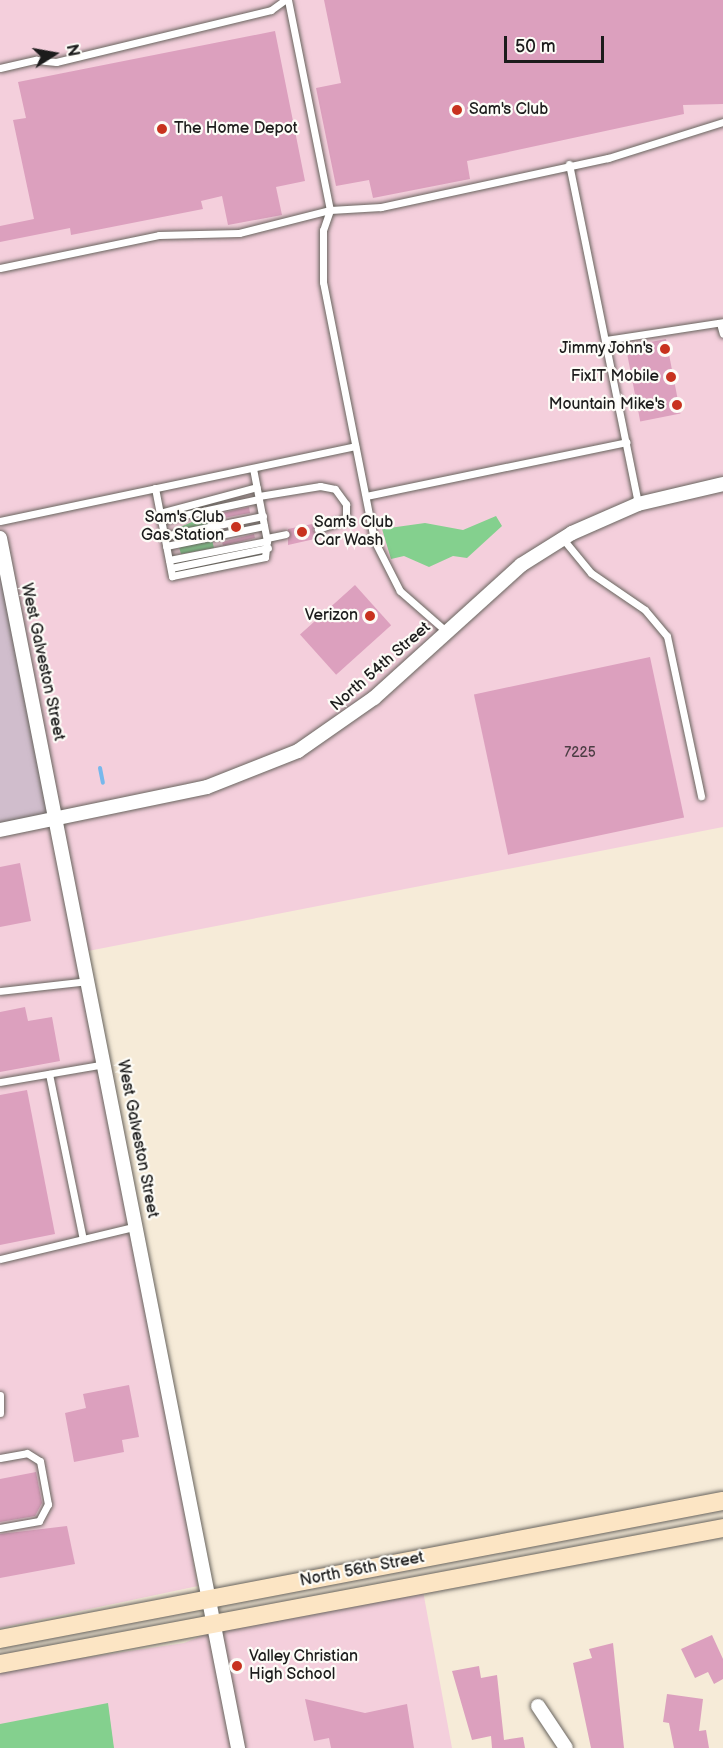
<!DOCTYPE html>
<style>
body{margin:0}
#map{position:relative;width:723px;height:1748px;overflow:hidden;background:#f6ebd8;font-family:"Balsamiq Sans",sans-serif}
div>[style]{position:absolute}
.built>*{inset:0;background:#f4cfdc}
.industrial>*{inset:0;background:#d0bdcc}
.green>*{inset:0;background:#84d08e;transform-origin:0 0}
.stream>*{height:4px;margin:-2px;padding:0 2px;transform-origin:2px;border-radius:2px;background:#77b8ec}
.building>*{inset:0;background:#dca0be;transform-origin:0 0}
.roads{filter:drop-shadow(0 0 2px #68645e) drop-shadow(0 0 2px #68645e)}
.lane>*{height:7px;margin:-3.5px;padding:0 3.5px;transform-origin:3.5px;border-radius:3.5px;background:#fff}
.street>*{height:14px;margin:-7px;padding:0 7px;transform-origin:7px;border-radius:7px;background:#fff}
.secondary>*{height:18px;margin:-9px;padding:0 9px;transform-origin:9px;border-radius:9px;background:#fce5c4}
.dots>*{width:16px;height:16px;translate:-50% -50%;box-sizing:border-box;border:3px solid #fdfcf7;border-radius:50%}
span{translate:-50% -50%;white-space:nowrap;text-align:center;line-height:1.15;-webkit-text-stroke:4.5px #fdfcf7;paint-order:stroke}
.number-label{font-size:14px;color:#4c3d44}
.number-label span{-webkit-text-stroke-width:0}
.poi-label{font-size:16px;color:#1c1c1c}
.left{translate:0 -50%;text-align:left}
.right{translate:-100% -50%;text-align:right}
.street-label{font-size:16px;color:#1c1c1c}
.north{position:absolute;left:24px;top:24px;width:60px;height:60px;-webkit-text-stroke:4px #fdfcf7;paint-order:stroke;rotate:79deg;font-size:16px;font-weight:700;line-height:24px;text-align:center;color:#1c1c1c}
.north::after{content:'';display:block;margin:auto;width:21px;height:27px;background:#1c1c1c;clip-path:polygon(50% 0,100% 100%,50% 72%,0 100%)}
.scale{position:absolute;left:504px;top:36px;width:100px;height:27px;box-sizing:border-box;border:3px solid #1c1c1c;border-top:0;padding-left:8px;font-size:18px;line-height:21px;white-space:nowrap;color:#1c1c1c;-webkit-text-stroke:4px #fdfcf7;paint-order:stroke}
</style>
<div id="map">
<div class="built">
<i style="clip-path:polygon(0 0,723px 0,723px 827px,83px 952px,76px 915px,198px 1586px,0 1628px)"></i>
<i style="clip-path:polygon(423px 1591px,452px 1748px,0 1748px,0 1670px,184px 1643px,212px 1632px)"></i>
</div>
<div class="industrial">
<i style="clip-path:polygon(0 538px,58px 818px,0 830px)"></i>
</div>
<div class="green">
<i style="left:206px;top:516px;width:8px;height:33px;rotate:67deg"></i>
<i style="clip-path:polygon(496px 516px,502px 526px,467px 558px,453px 556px,429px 567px,404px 556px,391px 559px,382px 529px,425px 523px,463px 530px)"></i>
<i style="clip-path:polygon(212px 540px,214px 548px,181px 554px,179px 547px)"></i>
<i style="clip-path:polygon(108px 1703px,114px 1748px,0 1748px,0 1724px)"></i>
</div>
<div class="stream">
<i style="left:100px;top:768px;width:15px;rotate:79deg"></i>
</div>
<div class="building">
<i style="clip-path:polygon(324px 0,723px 0,723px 104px,683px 105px,684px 114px,467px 161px,470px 179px,373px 198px,369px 180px,336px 186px,316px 88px,341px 83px)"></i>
<i style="clip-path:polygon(275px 31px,305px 181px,276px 187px,282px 215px,228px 225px,222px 196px,201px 201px,203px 209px,71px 235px,70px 228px,0 242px,0 226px,34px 219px,13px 120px,26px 118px,18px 82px)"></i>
<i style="left:666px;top:339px;width:76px;height:41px;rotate:79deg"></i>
<i style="clip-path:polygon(249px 507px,250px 513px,218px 519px,217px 514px)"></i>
<i style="clip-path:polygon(317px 523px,313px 530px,319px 538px,288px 545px,288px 529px)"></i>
<i style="left:254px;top:534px;width:4px;height:33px;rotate:76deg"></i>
<i style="left:355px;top:585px;width:54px;height:74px;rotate:48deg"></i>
<i style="left:650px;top:657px;width:164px;height:180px;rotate:78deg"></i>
<i style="clip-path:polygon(20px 863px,31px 921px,0 927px,0 867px)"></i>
<i style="clip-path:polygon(25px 1007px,28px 1021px,52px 1017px,60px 1061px,0 1072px,0 1012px)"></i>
<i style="clip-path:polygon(27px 1090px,55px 1234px,0 1245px,0 1095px)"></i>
<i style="clip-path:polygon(129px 1385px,139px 1437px,122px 1440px,124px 1452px,74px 1462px,65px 1413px,86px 1408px,83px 1394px)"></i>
<i style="clip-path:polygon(36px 1472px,42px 1503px,35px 1516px,0 1522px,0 1479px)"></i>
<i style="clip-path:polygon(67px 1526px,75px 1564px,0 1578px,0 1534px)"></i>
<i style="clip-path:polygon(712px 1635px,723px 1659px,723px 1679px,714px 1684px,708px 1672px,695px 1678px,681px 1649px)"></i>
<i style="clip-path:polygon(613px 1643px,624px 1748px,591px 1748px,573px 1663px,592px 1658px,589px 1649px)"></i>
<i style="clip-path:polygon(479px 1666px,481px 1678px,497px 1675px,504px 1740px,523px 1737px,525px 1748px,492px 1748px,491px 1736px,472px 1740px,452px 1671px)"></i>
<i style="clip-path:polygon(667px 1694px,703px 1699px,699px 1731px,706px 1730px,709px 1748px,674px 1748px,669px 1723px,663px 1722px)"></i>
<i style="clip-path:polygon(305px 1699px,365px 1713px,407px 1704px,414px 1748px,331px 1748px,329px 1738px,314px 1741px)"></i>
</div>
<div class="roads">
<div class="lane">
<i style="left:288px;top:0;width:214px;rotate:78.7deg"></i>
<i style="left:330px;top:210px;width:21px;rotate:109deg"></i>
<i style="left:323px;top:230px;width:52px;rotate:90deg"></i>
<i style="left:323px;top:282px;width:263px;rotate:78.8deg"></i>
<i style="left:374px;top:540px;width:57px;rotate:63deg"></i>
<i style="left:400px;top:591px;width:62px;rotate:41.1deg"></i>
<i style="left:0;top:68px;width:37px;rotate:-13deg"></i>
<i style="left:36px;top:60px;width:20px;rotate:6deg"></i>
<i style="left:56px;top:62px;width:221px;rotate:-13.6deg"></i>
<i style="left:271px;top:10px;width:17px;rotate:-36deg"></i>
<i style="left:569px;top:164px;width:347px;rotate:78.5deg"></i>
<i style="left:0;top:268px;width:162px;rotate:-11.7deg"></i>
<i style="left:159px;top:235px;width:80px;rotate:-1.4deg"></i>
<i style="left:239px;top:233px;width:94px;rotate:-14.2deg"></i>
<i style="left:330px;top:210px;width:51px;rotate:-3.4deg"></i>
<i style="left:381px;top:207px;width:232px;rotate:-12.2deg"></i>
<i style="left:608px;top:158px;width:121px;rotate:-17.4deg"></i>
<i style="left:720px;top:323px;width:11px;rotate:75deg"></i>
<i style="left:606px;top:340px;width:118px;rotate:-8.7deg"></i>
<i style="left:155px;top:488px;width:90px;rotate:79.1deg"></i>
<i style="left:172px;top:576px;width:95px;rotate:-11.5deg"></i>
<i style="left:265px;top:557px;width:16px;rotate:-83deg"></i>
<i style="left:267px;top:541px;width:74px;rotate:-100.9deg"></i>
<i style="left:259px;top:496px;width:62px;rotate:-9.3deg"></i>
<i style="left:320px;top:486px;width:15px;rotate:11deg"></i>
<i style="left:335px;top:489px;width:19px;rotate:54deg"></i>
<i style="left:346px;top:504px;width:15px;rotate:90deg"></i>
<i style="left:346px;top:519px;width:30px;rotate:160deg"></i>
<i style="left:366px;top:496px;width:266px;rotate:-11.7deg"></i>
<i style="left:160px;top:513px;width:100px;rotate:-15deg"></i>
<i style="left:161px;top:520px;width:100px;rotate:-12.1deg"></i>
<i style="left:0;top:521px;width:363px;rotate:-11.9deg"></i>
<i style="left:164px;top:536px;width:101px;rotate:-11.4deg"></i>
<i style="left:267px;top:538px;width:19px;rotate:-12deg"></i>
<i style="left:563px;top:539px;width:44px;rotate:50.5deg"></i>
<i style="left:591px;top:573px;width:65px;rotate:34.4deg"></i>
<i style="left:645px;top:610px;width:34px;rotate:50deg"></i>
<i style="left:667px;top:636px;width:164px;rotate:78deg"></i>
<i style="left:166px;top:546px;width:100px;rotate:-11.5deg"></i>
<i style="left:169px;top:560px;width:100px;rotate:-11deg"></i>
<i style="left:171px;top:568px;width:99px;rotate:-11.7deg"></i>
<i style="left:0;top:991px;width:90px;rotate:-6.4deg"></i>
<i style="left:49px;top:1074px;width:168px;rotate:78.4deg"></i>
<i style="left:0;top:1082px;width:107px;rotate:-9.7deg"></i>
<i style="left:0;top:1259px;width:141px;rotate:-13.5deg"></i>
<i style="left:0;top:1395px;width:18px;rotate:90deg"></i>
<i style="left:0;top:1458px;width:27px;rotate:-10deg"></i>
<i style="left:27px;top:1453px;width:15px;rotate:32deg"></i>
<i style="left:40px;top:1461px;width:44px;rotate:79.5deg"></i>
<i style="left:48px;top:1504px;width:19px;rotate:118deg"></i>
<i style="left:39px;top:1521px;width:40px;rotate:170deg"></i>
</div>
<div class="street">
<i style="left:0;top:538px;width:1233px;rotate:78.87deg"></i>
<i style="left:0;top:830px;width:211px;rotate:-11.7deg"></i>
<i style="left:207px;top:787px;width:98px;rotate:-21.6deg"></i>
<i style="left:298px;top:751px;width:93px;rotate:-34.9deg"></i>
<i style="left:374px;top:698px;width:198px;rotate:-42.1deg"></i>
<i style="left:521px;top:565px;width:60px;rotate:-32.1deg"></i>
<i style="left:572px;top:533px;width:72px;rotate:-23.7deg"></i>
<i style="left:638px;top:504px;width:87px;rotate:-13.2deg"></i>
<i style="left:538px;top:1706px;width:50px;rotate:56.3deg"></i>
</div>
<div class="secondary">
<i style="left:0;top:1639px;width:736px;rotate:-10.81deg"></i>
<i style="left:0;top:1664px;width:736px;rotate:-10.65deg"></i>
</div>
</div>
<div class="dots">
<i style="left:457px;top:110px;background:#c8321e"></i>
<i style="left:162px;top:129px;background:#c8321e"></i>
<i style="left:665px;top:349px;background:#c8321e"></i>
<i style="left:671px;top:377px;background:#c8321e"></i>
<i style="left:677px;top:405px;background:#c8321e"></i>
<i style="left:236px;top:527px;background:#c8321e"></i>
<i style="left:302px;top:532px;background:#c8321e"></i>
<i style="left:370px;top:616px;background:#c8321e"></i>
<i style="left:237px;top:1666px;background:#c8321e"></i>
</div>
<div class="number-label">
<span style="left:580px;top:753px">7225</span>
</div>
<div class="poi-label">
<span class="left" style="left:469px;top:110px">Sam's Club</span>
<span class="left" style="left:174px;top:129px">The Home Depot</span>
<span class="right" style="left:653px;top:349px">Jimmy John's</span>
<span class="right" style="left:659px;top:377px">FixIT Mobile</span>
<span class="right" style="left:665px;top:405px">Mountain Mike's</span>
<span class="right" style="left:224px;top:527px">Sam's Club<br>Gas Station</span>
<span class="left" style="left:314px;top:532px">Sam's Club<br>Car Wash</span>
<span class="right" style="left:358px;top:616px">Verizon</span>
<span class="left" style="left:249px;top:1666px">Valley Christian<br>High School</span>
</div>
<div class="street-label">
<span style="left:42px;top:662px;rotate:78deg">West Galveston Street</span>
<span style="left:381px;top:667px;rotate:-41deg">North 54th Street</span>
<span style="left:137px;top:1139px;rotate:79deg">West Galveston Street</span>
<span style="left:362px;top:1570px;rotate:-11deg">North 56th Street</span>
</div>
<div class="north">N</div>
<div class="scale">50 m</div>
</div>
